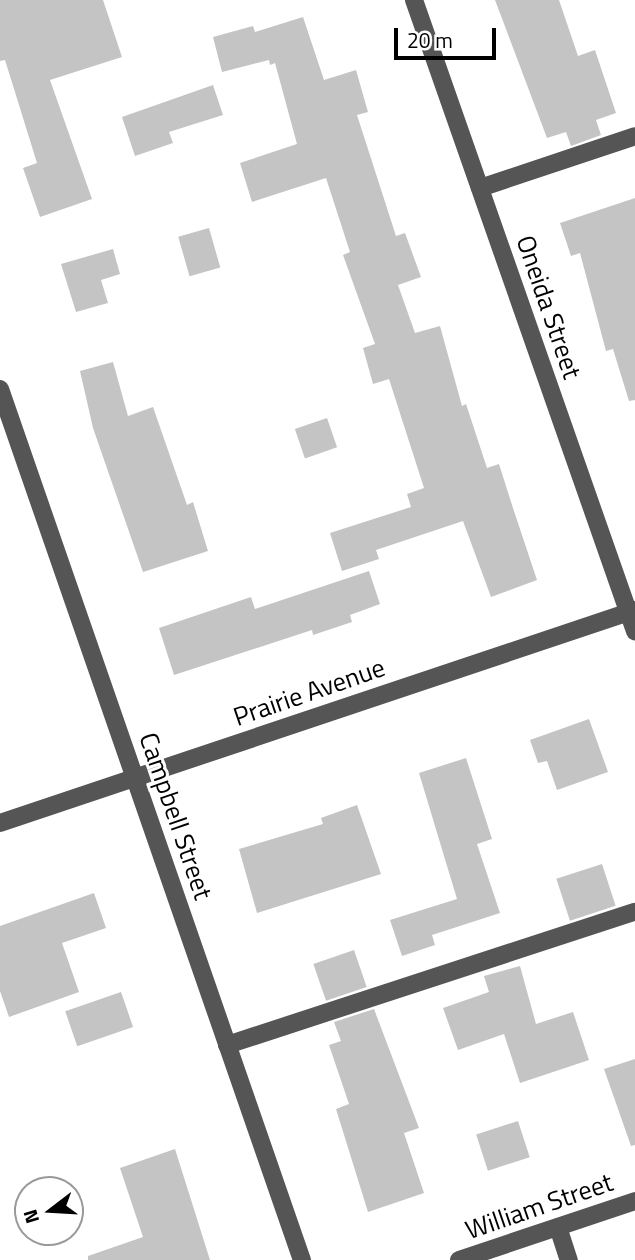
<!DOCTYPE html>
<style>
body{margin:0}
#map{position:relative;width:635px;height:1260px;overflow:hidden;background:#fff;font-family:"Titillium Web",sans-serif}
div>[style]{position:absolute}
.building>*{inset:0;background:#c4c4c4;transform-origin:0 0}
.minor>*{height:18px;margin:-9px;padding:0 9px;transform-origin:9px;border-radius:9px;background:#555}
span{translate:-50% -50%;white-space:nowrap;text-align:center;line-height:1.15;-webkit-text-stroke:6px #fff;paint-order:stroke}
.street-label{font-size:26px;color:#000}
.north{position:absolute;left:14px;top:1176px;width:70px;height:70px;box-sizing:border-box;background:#fff;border:2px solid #999;border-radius:50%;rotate:253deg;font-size:19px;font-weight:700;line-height:28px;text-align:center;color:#000}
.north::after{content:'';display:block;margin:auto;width:24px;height:32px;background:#000;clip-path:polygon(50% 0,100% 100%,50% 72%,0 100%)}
.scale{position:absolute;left:394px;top:28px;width:102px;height:32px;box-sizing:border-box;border:4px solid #000;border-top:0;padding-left:9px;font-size:21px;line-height:24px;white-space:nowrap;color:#000;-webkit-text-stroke:5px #fff;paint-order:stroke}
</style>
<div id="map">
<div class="building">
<i style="clip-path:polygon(0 0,103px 0,122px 57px,50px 80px,92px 199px,40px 217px,23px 168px,37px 163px,5px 60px,0 61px)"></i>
<i style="clip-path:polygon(495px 0,559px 0,578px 56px,595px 50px,616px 113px,596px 120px,601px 135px,571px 146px,566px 132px,547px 138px)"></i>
<i style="clip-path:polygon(303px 17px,324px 80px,356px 70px,368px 112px,357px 115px,396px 236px,405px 233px,421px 277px,398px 285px,415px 333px,440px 326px,462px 406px,466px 404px,487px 468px,499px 464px,512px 505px,537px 580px,491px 597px,463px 521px,376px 550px,379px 559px,342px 571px,330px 533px,411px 507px,407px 494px,424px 488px,389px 379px,373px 384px,363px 348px,375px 344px,343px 255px,350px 252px,326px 178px,252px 202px,240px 163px,297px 144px,275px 63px,270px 65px,269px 60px,222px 72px,213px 37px,253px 26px,255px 32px)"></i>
<i style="clip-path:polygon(213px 85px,223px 115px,169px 132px,173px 143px,135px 156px,122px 117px)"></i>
<i style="clip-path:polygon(635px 198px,635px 400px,629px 401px,613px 349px,606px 351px,580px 253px,571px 256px,560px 223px)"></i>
<i style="left:209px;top:228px;width:41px;height:32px;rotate:74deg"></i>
<i style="clip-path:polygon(113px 249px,120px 274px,101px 280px,108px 303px,76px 312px,61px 264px)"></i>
<i style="clip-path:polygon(113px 362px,128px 416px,153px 407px,187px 505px,193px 502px,208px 551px,143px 572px,93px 428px,80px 371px)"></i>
<i style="left:327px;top:418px;width:31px;height:34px;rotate:71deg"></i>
<i style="clip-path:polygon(369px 571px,380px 604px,350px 615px,352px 622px,313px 635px,312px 630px,174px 675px,159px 628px,251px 597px,255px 609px)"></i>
<i style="clip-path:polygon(589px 719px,608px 772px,557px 790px,547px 761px,538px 763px,530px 740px)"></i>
<i style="clip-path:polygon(466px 758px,492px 839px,477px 844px,500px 913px,432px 935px,435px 945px,402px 956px,390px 920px,457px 899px,419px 773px)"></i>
<i style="clip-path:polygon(357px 805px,381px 874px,257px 913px,239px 849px,323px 824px,321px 818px)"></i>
<i style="left:602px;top:864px;width:44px;height:48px;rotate:72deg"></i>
<i style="clip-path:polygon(94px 893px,106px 928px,62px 943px,79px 992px,9px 1017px,0 991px,0 926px)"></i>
<i style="left:354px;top:950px;width:39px;height:43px;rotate:71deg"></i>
<i style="clip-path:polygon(520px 966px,536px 1024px,573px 1012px,589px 1060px,520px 1083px,504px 1034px,458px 1050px,443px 1008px,489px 992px,484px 976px)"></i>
<i style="left:121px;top:992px;width:37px;height:59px;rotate:71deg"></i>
<i style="clip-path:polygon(374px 1009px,419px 1128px,404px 1133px,424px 1193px,368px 1212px,336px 1109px,349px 1104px,329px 1045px,341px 1041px,334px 1022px)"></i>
<i style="clip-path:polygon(635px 1059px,635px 1145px,631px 1146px,604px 1069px)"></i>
<i style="left:518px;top:1121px;width:38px;height:44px;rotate:72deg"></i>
<i style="clip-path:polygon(175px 1149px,210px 1260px,88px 1260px,88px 1256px,143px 1237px,120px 1168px)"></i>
</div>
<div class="minor">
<i style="left:414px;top:0;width:669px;rotate:70.7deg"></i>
<i style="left:480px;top:188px;width:163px;rotate:-18.5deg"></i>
<i style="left:0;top:389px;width:922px;rotate:70.88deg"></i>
<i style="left:0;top:823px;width:670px;rotate:-18.54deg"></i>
<i style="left:227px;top:1045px;width:429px;rotate:-18.1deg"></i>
<i style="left:558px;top:1227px;width:35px;rotate:72deg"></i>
<i style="left:459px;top:1260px;width:186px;rotate:-18.5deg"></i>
</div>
<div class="street-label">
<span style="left:549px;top:307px;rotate:71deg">Oneida Street</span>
<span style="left:309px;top:692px;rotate:-19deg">Prairie Avenue</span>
<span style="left:176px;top:816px;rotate:71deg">Campbell Street</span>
<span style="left:539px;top:1206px;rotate:-19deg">William Street</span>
</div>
<div class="north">N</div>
<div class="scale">20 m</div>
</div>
